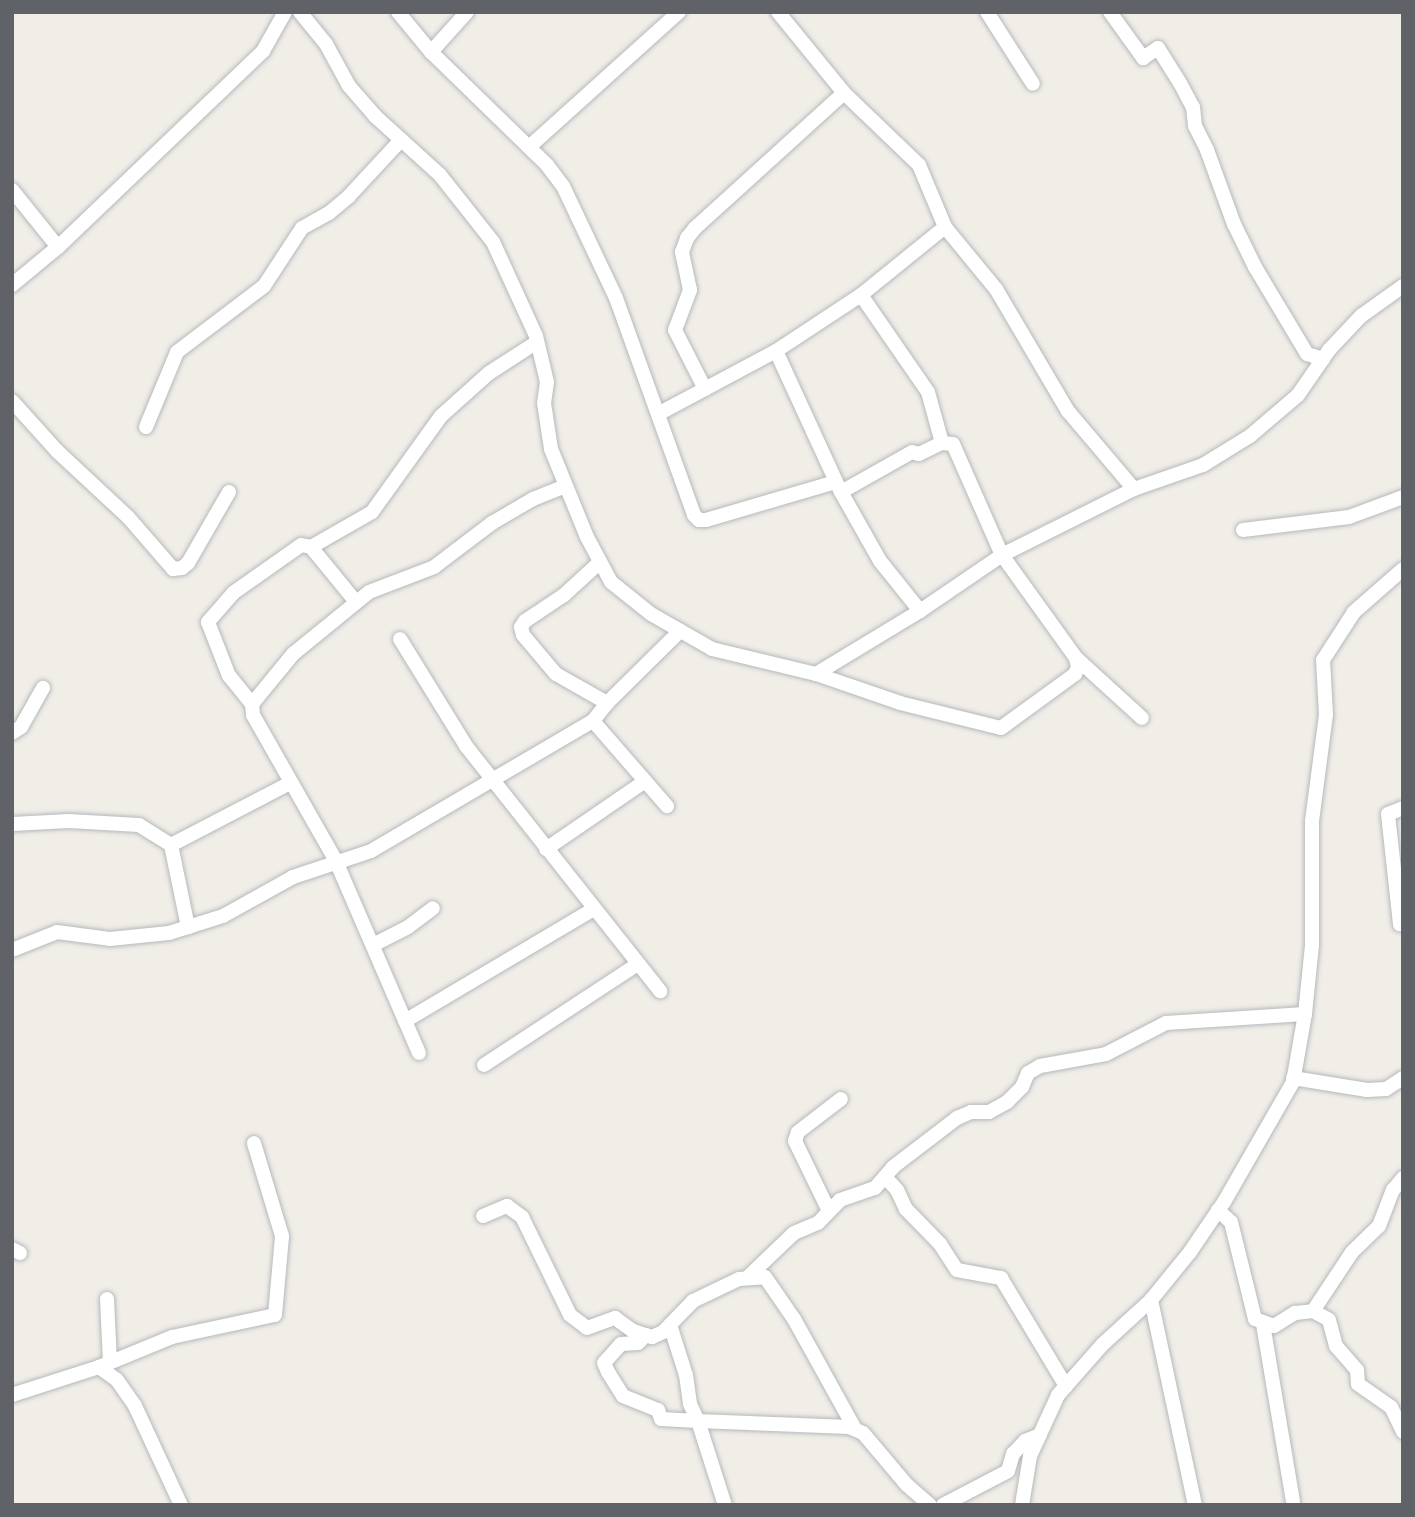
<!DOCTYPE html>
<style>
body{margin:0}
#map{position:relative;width:1415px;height:1517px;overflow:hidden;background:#f1eee8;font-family:Overpass,sans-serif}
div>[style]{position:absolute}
.roads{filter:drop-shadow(0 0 2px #b5b8bc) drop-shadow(0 0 2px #b5b8bc)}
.street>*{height:14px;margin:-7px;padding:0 7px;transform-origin:7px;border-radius:7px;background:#fff}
span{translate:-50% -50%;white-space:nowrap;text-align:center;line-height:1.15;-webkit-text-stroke:6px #fff;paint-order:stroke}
.frame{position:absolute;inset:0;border:14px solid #5f6368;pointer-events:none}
</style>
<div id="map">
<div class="roads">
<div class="street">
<i style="left:300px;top:12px;width:41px;rotate:50.9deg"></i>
<i style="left:326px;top:44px;width:48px;rotate:61.3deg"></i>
<i style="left:349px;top:86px;width:40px;rotate:49deg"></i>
<i style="left:375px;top:116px;width:88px;rotate:42.2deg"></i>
<i style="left:440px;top:175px;width:85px;rotate:51.7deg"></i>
<i style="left:493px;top:242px;width:103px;rotate:65.4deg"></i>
<i style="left:536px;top:336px;width:47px;rotate:76.6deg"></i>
<i style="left:547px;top:382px;width:21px;rotate:98deg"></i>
<i style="left:544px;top:403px;width:47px;rotate:81.3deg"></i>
<i style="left:551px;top:449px;width:95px;rotate:67.8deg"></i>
<i style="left:587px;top:537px;width:51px;rotate:61.9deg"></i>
<i style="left:611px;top:582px;width:51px;rotate:38.7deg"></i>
<i style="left:651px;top:614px;width:70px;rotate:29.8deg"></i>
<i style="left:712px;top:649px;width:107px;rotate:13.5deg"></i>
<i style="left:816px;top:674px;width:89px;rotate:19deg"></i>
<i style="left:900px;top:703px;width:104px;rotate:13.9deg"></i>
<i style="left:1001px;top:728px;width:92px;rotate:-36.1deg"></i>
<i style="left:1075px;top:674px;width:8px;rotate:-67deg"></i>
<i style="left:1078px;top:667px;width:9px;rotate:-103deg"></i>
<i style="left:398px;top:12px;width:52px;rotate:50.5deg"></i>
<i style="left:431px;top:52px;width:162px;rotate:44.2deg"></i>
<i style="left:547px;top:165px;width:26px;rotate:53deg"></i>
<i style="left:563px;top:186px;width:124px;rotate:64.7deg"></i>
<i style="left:616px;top:298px;width:231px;rotate:70.2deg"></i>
<i style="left:694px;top:515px;width:7px;rotate:45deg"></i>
<i style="left:699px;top:520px;width:7px"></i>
<i style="left:706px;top:520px;width:134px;rotate:-16.4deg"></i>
<i style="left:778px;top:12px;width:104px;rotate:50.8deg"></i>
<i style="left:844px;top:93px;width:104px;rotate:43.8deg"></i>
<i style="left:919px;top:165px;width:67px;rotate:67.2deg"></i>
<i style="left:945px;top:227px;width:80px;rotate:50.6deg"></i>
<i style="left:996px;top:289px;width:142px;rotate:59.5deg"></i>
<i style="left:1068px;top:411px;width:102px;rotate:49.8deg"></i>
<i style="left:987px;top:12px;width:85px;rotate:57.4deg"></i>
<i style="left:1110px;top:12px;width:57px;rotate:54.3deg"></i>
<i style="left:1143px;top:58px;width:18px;rotate:-34deg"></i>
<i style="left:1158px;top:48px;width:41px;rotate:57.8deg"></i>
<i style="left:1180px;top:83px;width:27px;rotate:62deg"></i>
<i style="left:1193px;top:107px;width:19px;rotate:84deg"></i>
<i style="left:1195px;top:126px;width:27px;rotate:63deg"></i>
<i style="left:1207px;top:150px;width:79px;rotate:70deg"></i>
<i style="left:1234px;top:224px;width:48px;rotate:64deg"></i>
<i style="left:1255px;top:267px;width:101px;rotate:59.1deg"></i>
<i style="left:1307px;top:354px;width:17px;rotate:17deg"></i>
<i style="left:431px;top:52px;width:54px;rotate:-48deg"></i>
<i style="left:529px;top:147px;width:202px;rotate:-42deg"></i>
<i style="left:12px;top:190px;width:73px;rotate:51.1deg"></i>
<i style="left:12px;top:285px;width:60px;rotate:-39.6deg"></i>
<i style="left:58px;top:247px;width:284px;rotate:-43.7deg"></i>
<i style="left:263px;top:51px;width:45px;rotate:-60.6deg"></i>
<i style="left:861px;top:295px;width:118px;rotate:55.4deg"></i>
<i style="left:928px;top:392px;width:53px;rotate:74.6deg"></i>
<i style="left:776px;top:351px;width:155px;rotate:65.3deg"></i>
<i style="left:841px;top:492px;width:79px;rotate:60.5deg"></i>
<i style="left:880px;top:561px;width:64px;rotate:51.3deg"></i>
<i style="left:705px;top:389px;width:66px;rotate:-117deg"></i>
<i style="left:675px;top:330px;width:43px;rotate:-69.4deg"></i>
<i style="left:690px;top:290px;width:39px;rotate:-102deg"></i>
<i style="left:682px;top:252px;width:15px;rotate:-70deg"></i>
<i style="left:687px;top:238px;width:13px;rotate:-51deg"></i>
<i style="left:695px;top:228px;width:201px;rotate:-42.2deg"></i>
<i style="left:12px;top:401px;width:67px;rotate:48deg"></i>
<i style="left:57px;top:451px;width:97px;rotate:42.9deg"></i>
<i style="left:128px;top:517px;width:69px;rotate:49.1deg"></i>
<i style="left:173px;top:569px;width:9px;rotate:-6deg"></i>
<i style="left:182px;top:568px;width:8px;rotate:-40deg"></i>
<i style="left:188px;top:563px;width:82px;rotate:-60deg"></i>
<i style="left:658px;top:414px;width:134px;rotate:-28.1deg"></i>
<i style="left:776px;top:351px;width:102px;rotate:-33.4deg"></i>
<i style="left:861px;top:295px;width:108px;rotate:-39deg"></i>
<i style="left:146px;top:427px;width:81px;rotate:-67.5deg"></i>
<i style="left:177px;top:352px;width:109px;rotate:-37.2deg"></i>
<i style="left:264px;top:286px;width:69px;rotate:-56.8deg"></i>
<i style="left:302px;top:228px;width:31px;rotate:-29deg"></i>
<i style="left:329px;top:213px;width:26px;rotate:-40deg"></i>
<i style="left:349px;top:196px;width:76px;rotate:-47.1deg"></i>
<i style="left:841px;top:492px;width:81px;rotate:-29.4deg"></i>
<i style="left:912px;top:452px;width:7px;rotate:16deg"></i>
<i style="left:919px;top:454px;width:25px;rotate:-26deg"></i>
<i style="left:942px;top:443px;width:11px;rotate:5deg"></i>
<i style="left:953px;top:444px;width:121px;rotate:66.2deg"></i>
<i style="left:1002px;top:555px;width:127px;rotate:54.3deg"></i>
<i style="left:1076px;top:658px;width:89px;rotate:42.3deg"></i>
<i style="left:1243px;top:530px;width:107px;rotate:-7deg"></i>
<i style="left:1349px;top:517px;width:58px;rotate:-20.3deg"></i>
<i style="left:311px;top:547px;width:71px;rotate:50.7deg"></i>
<i style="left:600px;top:562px;width:49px;rotate:137.5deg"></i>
<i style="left:564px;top:595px;width:47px;rotate:146.3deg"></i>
<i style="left:525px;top:621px;width:7px;rotate:124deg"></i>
<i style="left:521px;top:627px;width:8px;rotate:76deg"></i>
<i style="left:523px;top:635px;width:51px;rotate:49.8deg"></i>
<i style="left:556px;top:674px;width:59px;rotate:29.6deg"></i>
<i style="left:400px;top:639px;width:126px;rotate:58.3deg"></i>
<i style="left:466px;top:746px;width:313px;rotate:51.6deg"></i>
<i style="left:816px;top:674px;width:122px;rotate:-31.2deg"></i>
<i style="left:920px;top:611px;width:99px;rotate:-34.3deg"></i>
<i style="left:1002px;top:555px;width:148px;rotate:-26.6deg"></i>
<i style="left:1134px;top:489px;width:73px;rotate:-19.2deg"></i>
<i style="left:1203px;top:465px;width:55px;rotate:-31.7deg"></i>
<i style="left:1250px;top:436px;width:63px;rotate:-40.5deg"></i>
<i style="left:1298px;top:395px;width:55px;rotate:-55.4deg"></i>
<i style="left:1329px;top:350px;width:47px;rotate:-46.7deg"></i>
<i style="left:1361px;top:316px;width:52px;rotate:-35.5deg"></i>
<i style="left:252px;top:704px;width:65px;rotate:-50.6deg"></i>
<i style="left:293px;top:654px;width:98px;rotate:-39.2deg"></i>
<i style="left:369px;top:592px;width:70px;rotate:-21deg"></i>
<i style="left:434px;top:567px;width:73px;rotate:-37.2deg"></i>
<i style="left:492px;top:523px;width:48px;rotate:-30.3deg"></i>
<i style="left:533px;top:499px;width:35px;rotate:-22deg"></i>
<i style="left:593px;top:721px;width:113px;rotate:49deg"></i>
<i style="left:12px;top:733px;width:11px;rotate:-34deg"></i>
<i style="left:21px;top:727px;width:45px;rotate:-60.6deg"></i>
<i style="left:1403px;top:808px;width:16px;rotate:158deg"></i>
<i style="left:1388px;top:814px;width:111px;rotate:83.8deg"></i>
<i style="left:1400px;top:924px;width:3px"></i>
<i style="left:12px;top:824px;width:57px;rotate:-3deg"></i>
<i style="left:69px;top:821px;width:70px;rotate:3.3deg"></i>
<i style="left:139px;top:825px;width:38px;rotate:32deg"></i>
<i style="left:171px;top:845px;width:134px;rotate:-27.5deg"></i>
<i style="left:171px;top:845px;width:84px;rotate:78.3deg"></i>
<i style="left:546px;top:849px;width:119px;rotate:-34.4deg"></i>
<i style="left:373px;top:945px;width:39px;rotate:-27deg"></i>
<i style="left:408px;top:927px;width:31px;rotate:-37deg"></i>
<i style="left:12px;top:950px;width:48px;rotate:-21.8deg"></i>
<i style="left:57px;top:932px;width:53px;rotate:7.5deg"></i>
<i style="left:110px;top:939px;width:59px;rotate:-5.8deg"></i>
<i style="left:169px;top:933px;width:57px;rotate:-17.5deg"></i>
<i style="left:223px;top:916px;width:80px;rotate:-29.1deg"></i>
<i style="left:293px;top:877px;width:82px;rotate:-18.4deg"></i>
<i style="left:371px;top:851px;width:257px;rotate:-30.4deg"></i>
<i style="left:593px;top:721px;width:23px;rotate:-52deg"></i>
<i style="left:607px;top:703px;width:103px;rotate:-44.6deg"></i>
<i style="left:405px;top:1021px;width:220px;rotate:-30.7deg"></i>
<i style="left:419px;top:1053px;width:209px;rotate:-113.4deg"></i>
<i style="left:336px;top:861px;width:168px;rotate:-119.6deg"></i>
<i style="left:253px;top:715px;width:11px;rotate:-95deg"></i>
<i style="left:252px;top:704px;width:36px;rotate:-129deg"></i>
<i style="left:229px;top:676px;width:58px;rotate:-111.3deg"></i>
<i style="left:208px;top:622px;width:38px;rotate:-49deg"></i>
<i style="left:233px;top:593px;width:83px;rotate:-35.2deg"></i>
<i style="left:301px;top:545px;width:10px;rotate:11deg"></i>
<i style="left:311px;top:547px;width:70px;rotate:-29.8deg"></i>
<i style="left:372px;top:512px;width:118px;rotate:-54.3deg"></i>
<i style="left:441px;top:416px;width:64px;rotate:-41.9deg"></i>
<i style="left:489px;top:373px;width:57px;rotate:-32.9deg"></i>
<i style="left:484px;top:1065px;width:184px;rotate:-33.3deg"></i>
<i style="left:1293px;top:1078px;width:75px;rotate:9.2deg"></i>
<i style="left:1367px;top:1090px;width:19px;rotate:-3deg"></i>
<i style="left:1386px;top:1089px;width:20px;rotate:-33deg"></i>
<i style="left:885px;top:1177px;width:18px;rotate:47deg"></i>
<i style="left:897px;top:1190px;width:21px;rotate:65deg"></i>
<i style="left:906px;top:1209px;width:49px;rotate:45.8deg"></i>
<i style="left:940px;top:1244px;width:31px;rotate:57deg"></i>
<i style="left:957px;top:1270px;width:45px;rotate:10.3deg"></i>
<i style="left:1001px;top:1278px;width:126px;rotate:59deg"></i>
<i style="left:1218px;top:1210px;width:18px;rotate:43deg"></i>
<i style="left:1231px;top:1222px;width:100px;rotate:76.1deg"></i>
<i style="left:1255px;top:1319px;width:20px;rotate:20deg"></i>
<i style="left:1274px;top:1326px;width:25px;rotate:-32deg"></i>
<i style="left:1295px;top:1313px;width:18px;rotate:-6deg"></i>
<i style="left:1313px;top:1311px;width:18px;rotate:29deg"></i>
<i style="left:1329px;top:1320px;width:27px;rotate:75deg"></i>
<i style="left:1336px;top:1346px;width:32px;rotate:49deg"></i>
<i style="left:1357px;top:1370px;width:14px;rotate:86deg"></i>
<i style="left:1358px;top:1384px;width:40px;rotate:34.9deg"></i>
<i style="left:1391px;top:1407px;width:28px;rotate:64deg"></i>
<i style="left:829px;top:1211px;width:78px;rotate:-115.9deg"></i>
<i style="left:795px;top:1141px;width:9px;rotate:-72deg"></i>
<i style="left:798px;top:1132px;width:54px;rotate:-37.5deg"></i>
<i style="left:483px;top:1216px;width:26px;rotate:-23deg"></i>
<i style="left:507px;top:1206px;width:19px;rotate:36deg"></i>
<i style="left:522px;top:1217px;width:109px;rotate:63.9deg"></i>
<i style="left:570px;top:1315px;width:21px;rotate:37deg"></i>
<i style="left:587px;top:1328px;width:30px;rotate:-20deg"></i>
<i style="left:615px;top:1318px;width:22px;rotate:36deg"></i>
<i style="left:633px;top:1331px;width:20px;rotate:18deg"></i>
<i style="left:652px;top:1337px;width:12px;rotate:-24deg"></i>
<i style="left:663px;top:1332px;width:43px;rotate:-45.9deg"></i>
<i style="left:693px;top:1301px;width:51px;rotate:-25.6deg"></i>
<i style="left:739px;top:1279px;width:26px;rotate:-4deg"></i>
<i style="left:765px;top:1277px;width:51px;rotate:55.4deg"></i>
<i style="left:794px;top:1319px;width:126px;rotate:61deg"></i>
<i style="left:12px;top:1249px;width:9px;rotate:27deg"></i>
<i style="left:749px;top:1276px;width:62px;rotate:-43.7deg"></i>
<i style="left:794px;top:1233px;width:26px;rotate:-23deg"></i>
<i style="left:818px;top:1223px;width:32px;rotate:-46deg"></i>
<i style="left:840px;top:1200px;width:37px;rotate:-19deg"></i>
<i style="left:875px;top:1188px;width:28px;rotate:-49deg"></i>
<i style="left:893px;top:1167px;width:81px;rotate:-37.4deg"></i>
<i style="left:957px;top:1118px;width:15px;rotate:-23deg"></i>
<i style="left:971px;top:1112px;width:18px"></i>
<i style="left:989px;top:1112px;width:21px;rotate:-29deg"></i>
<i style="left:1007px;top:1102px;width:21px;rotate:-45deg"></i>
<i style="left:1022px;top:1087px;width:15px;rotate:-67deg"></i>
<i style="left:1028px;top:1073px;width:14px;rotate:-30deg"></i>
<i style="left:1040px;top:1066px;width:67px;rotate:-10.3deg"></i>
<i style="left:1106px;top:1054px;width:68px;rotate:-27.3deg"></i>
<i style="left:1166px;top:1023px;width:139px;rotate:-3.7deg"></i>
<i style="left:107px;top:1299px;width:63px;rotate:87.3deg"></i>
<i style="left:1151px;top:1300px;width:210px;rotate:77.9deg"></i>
<i style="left:1313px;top:1311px;width:71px;rotate:-56.5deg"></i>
<i style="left:1352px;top:1252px;width:37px;rotate:-44deg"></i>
<i style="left:1379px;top:1226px;width:39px;rotate:-69deg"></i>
<i style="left:1393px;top:1190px;width:16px;rotate:-50deg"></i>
<i style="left:1263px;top:1324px;width:180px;rotate:80.4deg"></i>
<i style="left:670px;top:1325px;width:52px;rotate:72.3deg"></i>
<i style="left:686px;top:1375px;width:29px;rotate:82deg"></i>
<i style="left:690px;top:1404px;width:19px;rotate:65deg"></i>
<i style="left:698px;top:1421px;width:151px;rotate:2.3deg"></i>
<i style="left:849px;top:1427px;width:15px;rotate:23deg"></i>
<i style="left:863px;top:1433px;width:68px;rotate:49.8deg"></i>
<i style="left:907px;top:1485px;width:30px;rotate:41deg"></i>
<i style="left:646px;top:1335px;width:11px;rotate:135deg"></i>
<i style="left:638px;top:1343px;width:17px;rotate:177deg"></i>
<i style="left:621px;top:1344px;width:25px;rotate:132deg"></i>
<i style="left:604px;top:1363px;width:10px;rotate:66deg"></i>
<i style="left:608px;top:1372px;width:28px;rotate:58deg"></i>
<i style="left:623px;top:1396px;width:38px;rotate:22deg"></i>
<i style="left:658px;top:1410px;width:9px;rotate:72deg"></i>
<i style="left:661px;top:1419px;width:37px;rotate:3deg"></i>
<i style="left:698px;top:1421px;width:88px;rotate:72.2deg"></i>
<i style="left:99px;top:1367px;width:22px;rotate:36deg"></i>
<i style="left:117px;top:1380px;width:32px;rotate:55deg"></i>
<i style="left:135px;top:1406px;width:109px;rotate:65.1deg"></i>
<i style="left:12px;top:1395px;width:91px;rotate:-17.8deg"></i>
<i style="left:99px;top:1367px;width:79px;rotate:-22.3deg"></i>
<i style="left:172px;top:1337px;width:105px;rotate:-12.1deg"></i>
<i style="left:275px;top:1315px;width:79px;rotate:-84.9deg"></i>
<i style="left:282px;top:1236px;width:97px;rotate:-106.8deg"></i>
<i style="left:943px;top:1505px;width:73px;rotate:-27.6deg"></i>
<i style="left:1008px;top:1471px;width:18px;rotate:-74deg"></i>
<i style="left:1013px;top:1454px;width:18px;rotate:-47deg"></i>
<i style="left:1025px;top:1441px;width:16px;rotate:-22deg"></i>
<i style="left:1022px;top:1505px;width:50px;rotate:-80.7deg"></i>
<i style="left:1030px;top:1456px;width:67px;rotate:-65.3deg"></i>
<i style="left:1058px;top:1395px;width:68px;rotate:-48.6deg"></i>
<i style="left:1103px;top:1344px;width:65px;rotate:-42.5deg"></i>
<i style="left:1151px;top:1300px;width:62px;rotate:-50.9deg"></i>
<i style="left:1190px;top:1252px;width:60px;rotate:-55.8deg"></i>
<i style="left:1224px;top:1202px;width:138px;rotate:-60.1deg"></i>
<i style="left:1293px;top:1082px;width:69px;rotate:-80deg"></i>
<i style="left:1305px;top:1014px;width:69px;rotate:-84.2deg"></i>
<i style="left:1312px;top:945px;width:124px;rotate:-90deg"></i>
<i style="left:1312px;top:821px;width:107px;rotate:-82.5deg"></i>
<i style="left:1326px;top:715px;width:55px;rotate:-93.1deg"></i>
<i style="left:1323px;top:660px;width:57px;rotate:-57.1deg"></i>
<i style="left:1354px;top:612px;width:65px;rotate:-41.3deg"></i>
</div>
</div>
<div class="frame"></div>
</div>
